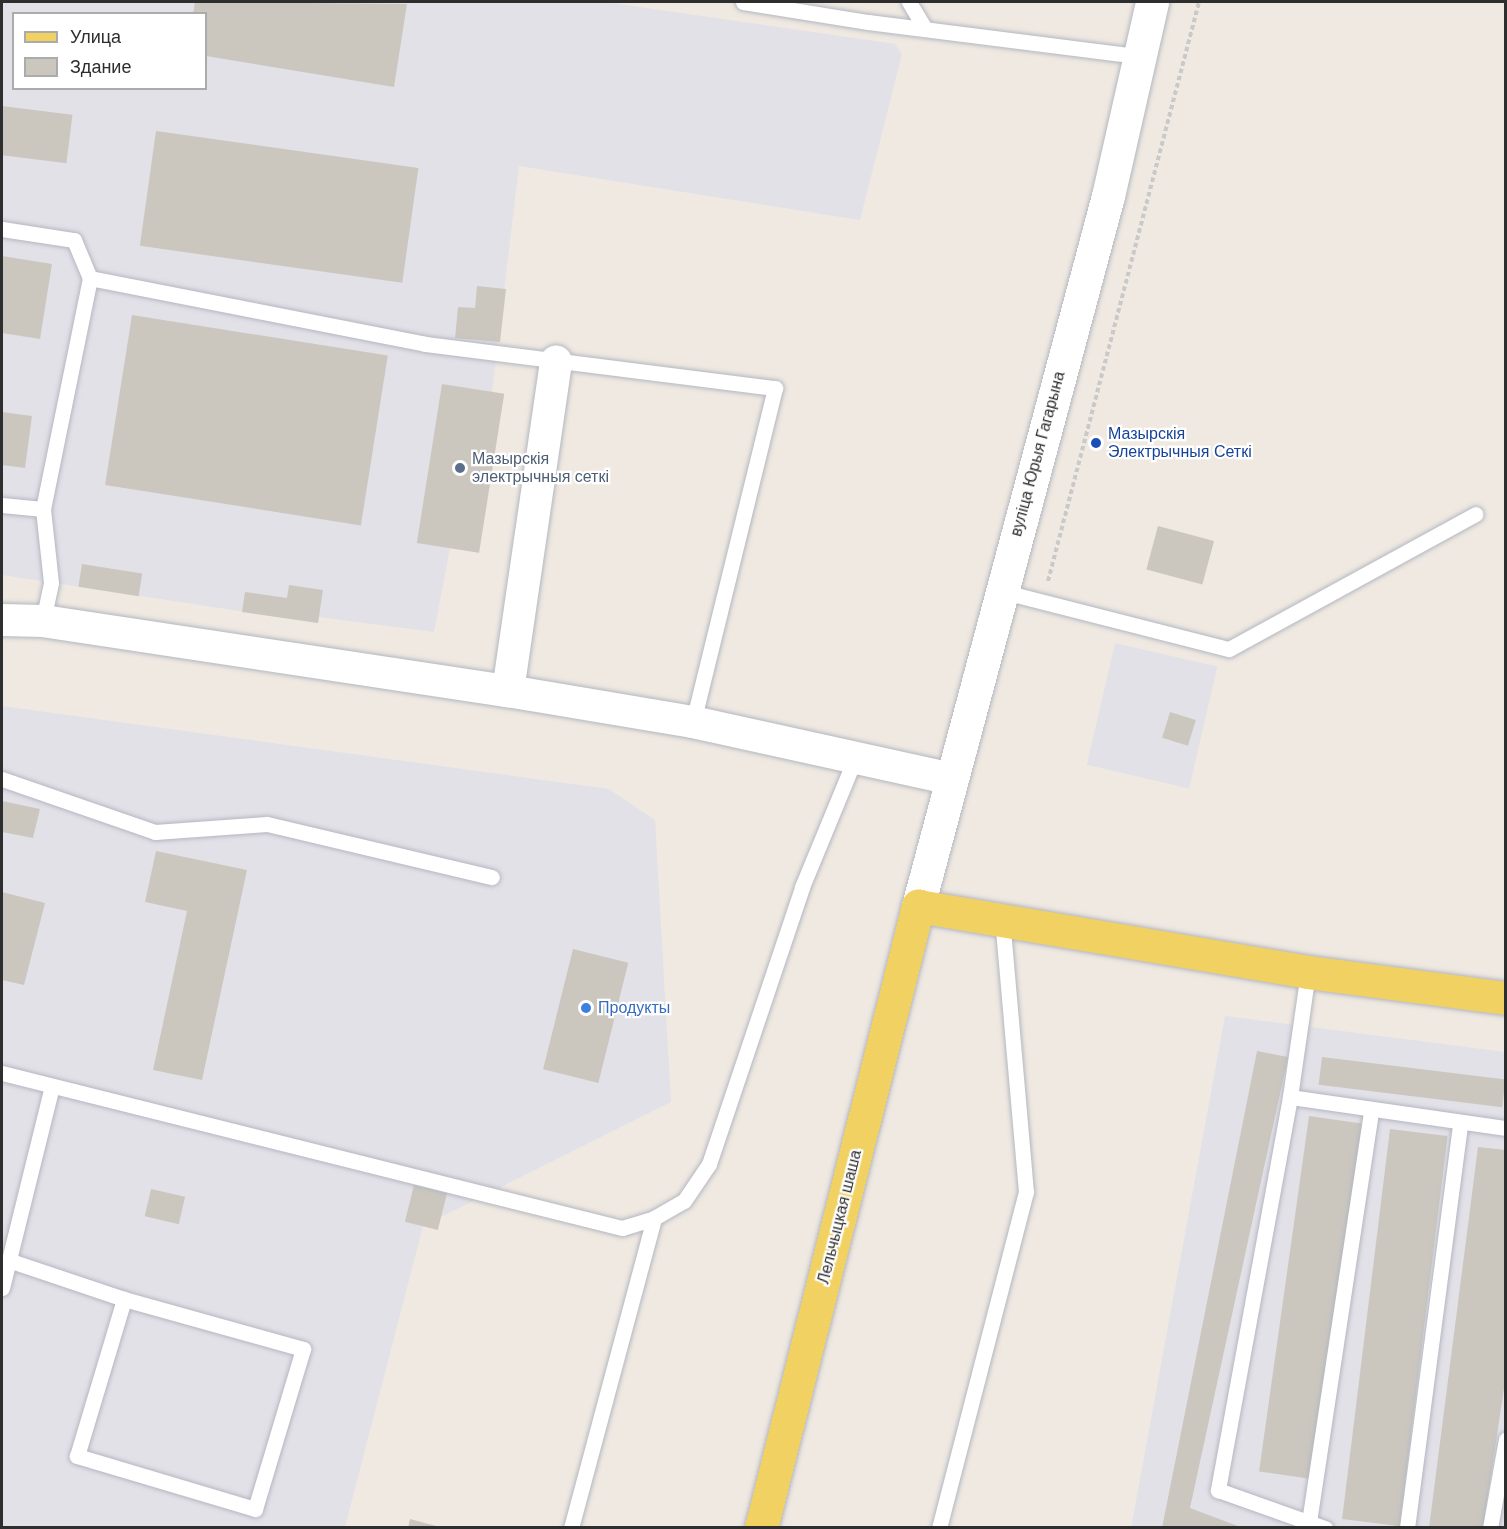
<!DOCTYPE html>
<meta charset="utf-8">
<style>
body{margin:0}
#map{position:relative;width:1507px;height:1529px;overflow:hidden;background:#efe9e1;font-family:Helvetica,sans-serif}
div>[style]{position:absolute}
.industrial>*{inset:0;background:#e3e1e8;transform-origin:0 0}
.building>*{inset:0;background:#cbc7bf;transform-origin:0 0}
.path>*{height:4px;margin-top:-2px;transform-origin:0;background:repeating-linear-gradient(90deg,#c9c9c9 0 4.5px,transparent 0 7.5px)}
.roads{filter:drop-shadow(0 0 2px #b4b7c1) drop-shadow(0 0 2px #b4b7c1)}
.service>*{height:15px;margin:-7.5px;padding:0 7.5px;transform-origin:7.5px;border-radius:7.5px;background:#fff}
.minor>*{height:32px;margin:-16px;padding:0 16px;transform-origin:16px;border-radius:16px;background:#fff}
.secondary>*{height:33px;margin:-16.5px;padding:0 16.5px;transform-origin:16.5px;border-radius:16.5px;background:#fff}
.primary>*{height:33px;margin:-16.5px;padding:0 16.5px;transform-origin:16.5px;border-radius:16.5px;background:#f2d163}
.dots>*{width:16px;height:16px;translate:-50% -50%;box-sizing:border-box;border:3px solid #fff;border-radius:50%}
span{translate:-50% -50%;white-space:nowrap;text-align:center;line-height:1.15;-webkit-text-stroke:4.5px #fff;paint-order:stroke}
.transit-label{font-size:16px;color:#164399}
.left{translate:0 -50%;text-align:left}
.street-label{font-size:16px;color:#2e2e2e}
.service-label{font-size:16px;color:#4e5e75}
.shop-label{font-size:16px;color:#366cbe}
.frame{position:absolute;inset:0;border:3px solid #2e2e2e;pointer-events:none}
.legend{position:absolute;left:12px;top:12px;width:195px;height:78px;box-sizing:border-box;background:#fff;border:2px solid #ababab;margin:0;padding:8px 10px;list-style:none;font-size:18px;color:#2e2e2e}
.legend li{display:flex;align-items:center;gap:12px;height:30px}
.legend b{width:30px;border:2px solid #ababab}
</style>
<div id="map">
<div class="industrial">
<i style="clip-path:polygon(evenodd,2px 2px,605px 2px,895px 44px,902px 54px,860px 220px,519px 166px,492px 392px,504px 394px,479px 553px,450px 548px,434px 632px,319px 617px,318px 623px,2px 575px,2px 2px,14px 14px,206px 14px,206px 88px,14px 88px,14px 14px)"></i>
<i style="left:1115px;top:643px;width:105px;height:125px;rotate:13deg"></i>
<i style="clip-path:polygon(2px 706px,609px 789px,655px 820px,671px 1102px,423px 1226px,345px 1527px,2px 1528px)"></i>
<i style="clip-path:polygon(1225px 1016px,1505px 1052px,1505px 1527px,1131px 1528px)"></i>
</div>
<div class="building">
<i style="clip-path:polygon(195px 2px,407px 4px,394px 87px,206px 56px,206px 14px,193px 14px)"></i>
<i style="left:2px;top:106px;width:71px;height:49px;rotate:7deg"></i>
<i style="left:156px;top:131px;width:265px;height:116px;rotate:8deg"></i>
<i style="clip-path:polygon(2px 256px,52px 264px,40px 339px,2px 333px)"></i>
<i style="clip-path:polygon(477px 286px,506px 289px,500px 342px,455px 338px,458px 307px,475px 308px)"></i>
<i style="left:132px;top:315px;width:259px;height:172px;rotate:9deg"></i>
<i style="left:442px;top:384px;width:63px;height:161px;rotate:9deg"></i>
<i style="clip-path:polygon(2px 412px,32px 416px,25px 468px,2px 465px)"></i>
<i style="left:1158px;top:526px;width:58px;height:45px;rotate:15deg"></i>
<i style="left:82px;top:564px;width:61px;height:23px;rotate:9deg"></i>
<i style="clip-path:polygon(289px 585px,323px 590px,318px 623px,242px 612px,245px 592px,287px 598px)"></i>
<i style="left:1170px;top:712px;width:27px;height:27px;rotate:17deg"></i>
<i style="clip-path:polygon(2px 801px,40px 809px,33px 838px,2px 832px)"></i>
<i style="clip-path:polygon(156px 851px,247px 870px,202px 1080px,153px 1070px,187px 911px,145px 902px)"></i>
<i style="clip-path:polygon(2px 892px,45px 903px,24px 985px,2px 980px)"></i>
<i style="left:573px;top:949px;width:57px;height:124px;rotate:14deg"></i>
<i style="clip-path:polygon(1257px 1051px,1288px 1057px,1190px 1508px,1243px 1528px,1162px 1528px)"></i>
<i style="left:1322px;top:1057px;width:185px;height:28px;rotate:7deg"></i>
<i style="left:1309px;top:1116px;width:55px;height:359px;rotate:8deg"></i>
<i style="left:1390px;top:1129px;width:58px;height:393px;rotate:7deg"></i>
<i style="clip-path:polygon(1478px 1147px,1506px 1150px,1506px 1375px,1483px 1528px,1429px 1528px)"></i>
<i style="left:414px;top:1185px;width:34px;height:38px;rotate:14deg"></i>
<i style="left:151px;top:1189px;width:35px;height:28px;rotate:13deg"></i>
<i style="clip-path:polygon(410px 1519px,440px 1527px,440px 1528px,408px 1528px)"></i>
</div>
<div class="path">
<i style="left:1048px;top:581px;width:598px;rotate:-75.38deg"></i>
</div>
<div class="roads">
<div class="service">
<i style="left:743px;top:2px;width:127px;rotate:9.1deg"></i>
<i style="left:868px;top:22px;width:272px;rotate:7.2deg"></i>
<i style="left:909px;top:2px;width:31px;rotate:59deg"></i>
<i style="left:2px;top:229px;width:73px;rotate:8.7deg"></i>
<i style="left:74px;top:240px;width:41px;rotate:67.2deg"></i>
<i style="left:90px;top:278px;width:341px;rotate:11.1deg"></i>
<i style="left:425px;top:344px;width:353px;rotate:7.2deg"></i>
<i style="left:775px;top:388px;width:344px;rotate:103.8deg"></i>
<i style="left:2px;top:505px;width:41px;rotate:5.6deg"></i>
<i style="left:43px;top:509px;width:236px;rotate:-78.5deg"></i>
<i style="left:43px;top:509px;width:74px;rotate:83.8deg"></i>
<i style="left:51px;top:583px;width:39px;rotate:102deg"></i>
<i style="left:1001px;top:591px;width:235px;rotate:14.3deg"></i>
<i style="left:1229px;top:649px;width:281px;rotate:-28.7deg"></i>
<i style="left:2px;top:779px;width:162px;rotate:19.1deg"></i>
<i style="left:155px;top:832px;width:112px;rotate:-4.1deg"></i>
<i style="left:267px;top:824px;width:231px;rotate:13.3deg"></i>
<i style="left:1308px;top:972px;width:126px;rotate:98.2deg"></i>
<i style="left:1290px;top:1097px;width:400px;rotate:100.4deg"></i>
<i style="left:1218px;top:1490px;width:114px;rotate:19.6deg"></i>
<i style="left:2px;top:1073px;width:639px;rotate:14.04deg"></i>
<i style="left:622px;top:1228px;width:34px;rotate:-17deg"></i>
<i style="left:654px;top:1218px;width:34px;rotate:-30deg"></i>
<i style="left:684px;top:1201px;width:45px;rotate:-56deg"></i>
<i style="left:709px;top:1164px;width:292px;rotate:-71.4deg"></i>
<i style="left:802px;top:887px;width:142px;rotate:-67.6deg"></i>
<i style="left:1290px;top:1097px;width:218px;rotate:8.2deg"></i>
<i style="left:8px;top:1260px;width:122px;rotate:18.6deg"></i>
<i style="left:124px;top:1299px;width:186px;rotate:15.6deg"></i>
<i style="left:303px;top:1349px;width:167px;rotate:106.7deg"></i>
<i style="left:255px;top:1509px;width:186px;rotate:-163.4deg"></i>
<i style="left:77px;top:1456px;width:164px;rotate:-73.3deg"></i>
<i style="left:2px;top:1288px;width:208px;rotate:-76.1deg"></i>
<i style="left:1309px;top:1522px;width:416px;rotate:-81.4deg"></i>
<i style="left:571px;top:1528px;width:321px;rotate:-75deg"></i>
<i style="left:939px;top:1528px;width:347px;rotate:-75.5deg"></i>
<i style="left:1026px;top:1192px;width:275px;rotate:-95deg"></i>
<i style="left:1407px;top:1528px;width:407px;rotate:-82.5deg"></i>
<i style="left:1490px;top:1528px;width:90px;rotate:-79.8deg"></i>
</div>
<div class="minor">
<i style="left:2px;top:620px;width:41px;rotate:1.4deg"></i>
<i style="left:43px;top:621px;width:470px;rotate:8.6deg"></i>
<i style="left:508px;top:691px;width:188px;rotate:9.5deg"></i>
<i style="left:693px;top:722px;width:265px;rotate:12.4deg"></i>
<i style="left:508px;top:691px;width:333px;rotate:-81.7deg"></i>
</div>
<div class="secondary">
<i style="left:918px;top:906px;width:735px;rotate:-75.02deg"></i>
<i style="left:1108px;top:196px;width:199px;rotate:-77.2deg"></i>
</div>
<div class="primary">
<i style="left:761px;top:1528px;width:642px;rotate:-75.83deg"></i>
<i style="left:918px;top:906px;width:396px;rotate:9.6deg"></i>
<i style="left:1308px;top:972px;width:200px;rotate:7.5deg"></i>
</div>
</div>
<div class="dots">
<i style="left:1096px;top:443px;background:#1a4fb4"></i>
<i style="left:460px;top:468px;background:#5c6f8a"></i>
<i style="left:586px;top:1008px;background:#3f7fe0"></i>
</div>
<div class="transit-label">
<span class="left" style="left:1108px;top:443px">Мазырскія<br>Электрычныя Сеткі</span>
</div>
<div class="street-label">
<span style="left:1038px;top:454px;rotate:-75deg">вуліца Юрыя Гагарына</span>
<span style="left:840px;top:1217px;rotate:-76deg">Лельчыцкая шаша</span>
</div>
<div class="service-label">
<span class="left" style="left:472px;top:468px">Мазырскія<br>электрычныя сеткі</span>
</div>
<div class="shop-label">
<span class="left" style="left:598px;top:1008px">Продукты</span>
</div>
<div class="frame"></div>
<ul class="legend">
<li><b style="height:8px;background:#f2d163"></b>Улица</li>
<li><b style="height:16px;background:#cbc7bf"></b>Здание</li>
</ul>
</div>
